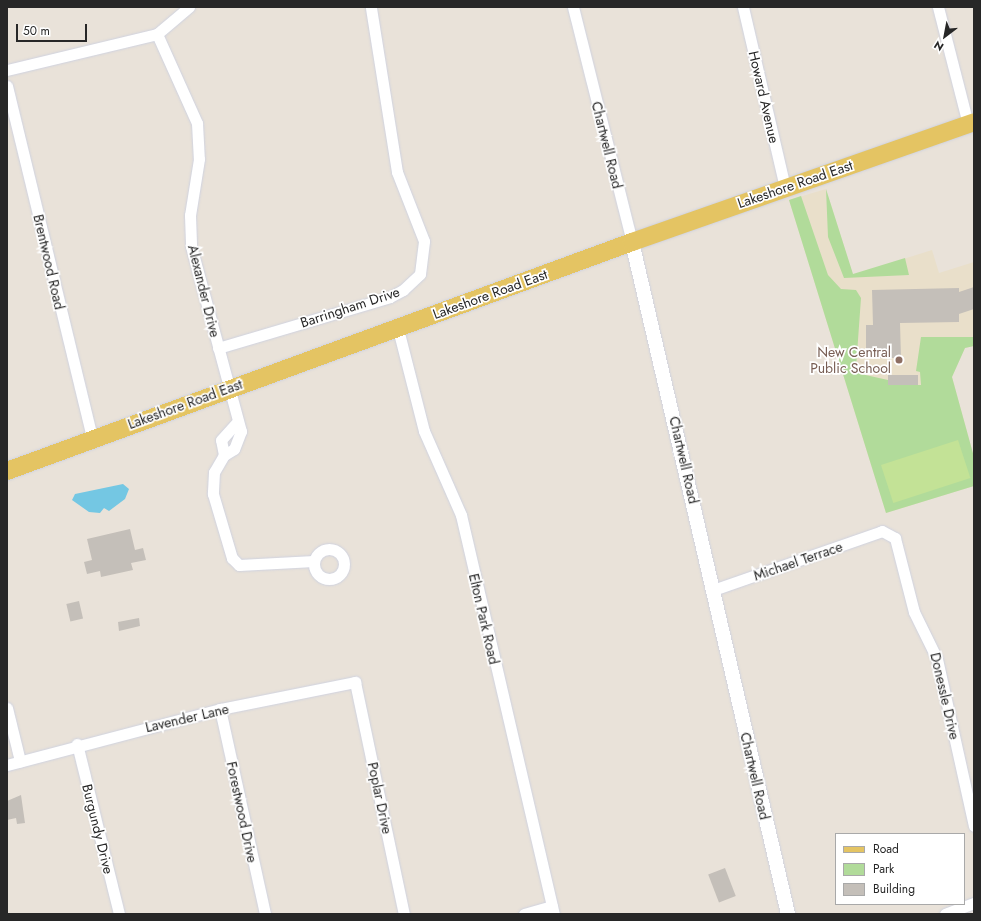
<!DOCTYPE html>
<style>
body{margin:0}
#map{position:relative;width:981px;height:921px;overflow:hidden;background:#e9e2d9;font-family:Jost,sans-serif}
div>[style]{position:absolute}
.education>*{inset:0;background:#e9dfca}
.green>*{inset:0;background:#b1db9a}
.pitch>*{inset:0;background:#c3e296;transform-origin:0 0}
.water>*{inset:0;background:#74c7e3}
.building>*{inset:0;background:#c4bfb9;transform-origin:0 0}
.roads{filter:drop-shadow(0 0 1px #cfd2df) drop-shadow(0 0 1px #cfd2df)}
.minor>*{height:11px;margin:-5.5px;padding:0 5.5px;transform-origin:5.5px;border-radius:5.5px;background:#fff}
.minor>.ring{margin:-5.5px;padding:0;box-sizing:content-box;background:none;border:11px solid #fff;border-radius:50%}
.tertiary>*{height:14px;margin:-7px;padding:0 7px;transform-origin:7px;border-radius:7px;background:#fff}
.primary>*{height:18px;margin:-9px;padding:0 9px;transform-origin:9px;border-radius:9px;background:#e4c463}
.dots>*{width:11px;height:11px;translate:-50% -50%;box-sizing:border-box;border:2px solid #fff;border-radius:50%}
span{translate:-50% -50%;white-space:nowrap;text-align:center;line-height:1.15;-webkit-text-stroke:3.5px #fff;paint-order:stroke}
.street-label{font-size:14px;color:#272727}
.education-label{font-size:14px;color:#785e54}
.right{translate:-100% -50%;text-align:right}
.frame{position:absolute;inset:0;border:8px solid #272727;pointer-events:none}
.legend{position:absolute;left:835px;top:833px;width:130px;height:72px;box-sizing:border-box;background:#fff;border:1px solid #a9a9a9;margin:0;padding:5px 7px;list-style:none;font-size:12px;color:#272727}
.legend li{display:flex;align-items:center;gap:8px;height:20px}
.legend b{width:20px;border:1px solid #a9a9a9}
.north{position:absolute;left:925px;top:16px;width:40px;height:40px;-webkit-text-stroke:3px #fff;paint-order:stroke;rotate:212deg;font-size:11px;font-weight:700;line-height:16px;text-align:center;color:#272727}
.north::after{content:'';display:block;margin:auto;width:14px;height:18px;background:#272727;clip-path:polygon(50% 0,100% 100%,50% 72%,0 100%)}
.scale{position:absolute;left:16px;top:24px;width:71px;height:18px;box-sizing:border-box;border:2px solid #272727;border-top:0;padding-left:5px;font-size:12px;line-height:14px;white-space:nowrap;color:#272727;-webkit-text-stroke:3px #fff;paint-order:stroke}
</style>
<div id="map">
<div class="education">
<i style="clip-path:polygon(826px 189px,853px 275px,932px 250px,939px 273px,974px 262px,974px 346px,965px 348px,952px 377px,974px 457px,974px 486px,886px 513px,789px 200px)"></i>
</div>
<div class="green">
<i style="clip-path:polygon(826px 189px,853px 274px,905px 258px,909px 275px,844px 278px,828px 237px)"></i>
<i style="clip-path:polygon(801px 196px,828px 275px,841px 289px,856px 290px,861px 298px,856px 368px,861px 374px,888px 380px,889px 385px,921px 385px,920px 372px,916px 371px,921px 337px,974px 337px,974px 346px,965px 348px,952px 377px,974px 457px,974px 486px,886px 513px,789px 200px)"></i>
</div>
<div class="pitch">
<i style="left:958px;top:440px;width:40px;height:81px;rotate:72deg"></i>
</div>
<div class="water">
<i style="clip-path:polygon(123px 484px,129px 489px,125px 499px,109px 511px,104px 508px,100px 513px,89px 512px,72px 500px,75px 494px)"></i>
</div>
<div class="building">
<i style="clip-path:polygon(974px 287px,974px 309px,959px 314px,959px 322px,900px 323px,901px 358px,866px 358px,866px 325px,873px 325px,872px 290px,959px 288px,959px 292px)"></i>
<i style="left:888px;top:375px;width:30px;height:10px"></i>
<i style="clip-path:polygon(130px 529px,135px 550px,143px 548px,146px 560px,131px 563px,133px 570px,101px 577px,100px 571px,87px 574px,84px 562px,92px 560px,87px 539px)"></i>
<i style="left:79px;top:601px;width:18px;height:13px;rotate:77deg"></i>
<i style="clip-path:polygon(139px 618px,140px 626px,119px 631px,118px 622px)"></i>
<i style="clip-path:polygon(21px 795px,25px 823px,17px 824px,16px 818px,7px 820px,7px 801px)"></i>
<i style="left:725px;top:868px;width:30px;height:18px;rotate:69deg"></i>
</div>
<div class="roads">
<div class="minor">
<i style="left:573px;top:7px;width:242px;rotate:75.9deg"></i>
<i style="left:743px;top:7px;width:185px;rotate:76.9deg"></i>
<i style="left:938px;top:7px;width:121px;rotate:75.6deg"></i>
<i style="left:157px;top:34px;width:98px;rotate:65.8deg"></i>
<i style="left:197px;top:123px;width:36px;rotate:87deg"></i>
<i style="left:199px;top:159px;width:57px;rotate:99.1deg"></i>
<i style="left:190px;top:215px;width:31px;rotate:88deg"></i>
<i style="left:191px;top:246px;width:192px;rotate:74.9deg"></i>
<i style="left:241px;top:431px;width:19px;rotate:111deg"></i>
<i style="left:234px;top:449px;width:12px;rotate:149deg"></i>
<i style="left:224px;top:455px;width:20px;rotate:120deg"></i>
<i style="left:214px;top:472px;width:22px;rotate:93deg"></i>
<i style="left:213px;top:494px;width:67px;rotate:73.5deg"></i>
<i style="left:232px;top:558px;width:10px;rotate:45deg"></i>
<i style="left:239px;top:565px;width:75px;rotate:-3.1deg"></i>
<i style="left:7px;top:70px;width:154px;rotate:-13.5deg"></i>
<i style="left:157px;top:34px;width:42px;rotate:-40.2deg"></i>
<i style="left:7px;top:86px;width:362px;rotate:76.4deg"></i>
<i style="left:398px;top:329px;width:105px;rotate:75.7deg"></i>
<i style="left:424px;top:431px;width:92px;rotate:66.2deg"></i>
<i style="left:461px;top:515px;width:410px;rotate:76.9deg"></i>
<i style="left:218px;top:348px;width:179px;rotate:-16.5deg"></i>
<i style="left:390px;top:297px;width:15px;rotate:-28deg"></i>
<i style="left:403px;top:290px;width:23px;rotate:-43deg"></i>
<i style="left:420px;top:274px;width:33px;rotate:-83deg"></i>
<i style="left:424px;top:241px;width:74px;rotate:-111.4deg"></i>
<i style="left:397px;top:172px;width:167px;rotate:-99deg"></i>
<i style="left:224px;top:455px;width:15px;rotate:-101deg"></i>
<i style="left:221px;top:440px;width:25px;rotate:-48deg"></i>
<i class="ring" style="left:314px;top:549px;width:19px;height:19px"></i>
<i style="left:713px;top:590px;width:179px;rotate:-19.2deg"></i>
<i style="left:882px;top:531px;width:15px;rotate:28deg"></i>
<i style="left:895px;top:538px;width:76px;rotate:75.6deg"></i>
<i style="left:914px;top:612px;width:52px;rotate:63.9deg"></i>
<i style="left:937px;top:659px;width:171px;rotate:77.5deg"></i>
<i style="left:7px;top:708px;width:55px;rotate:76.2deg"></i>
<i style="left:220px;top:709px;width:210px;rotate:77.6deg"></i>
<i style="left:77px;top:744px;width:175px;rotate:76.1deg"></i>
<i style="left:7px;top:765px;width:220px;rotate:-14.7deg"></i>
<i style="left:220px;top:709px;width:138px;rotate:-11.3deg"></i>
<i style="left:355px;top:682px;width:237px;rotate:78.1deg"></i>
<i style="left:524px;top:914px;width:29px;rotate:-16deg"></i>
<i style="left:945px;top:914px;width:31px;rotate:-21deg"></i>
</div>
<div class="tertiary">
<i style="left:632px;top:242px;width:690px;rotate:76.93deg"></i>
</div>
<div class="primary">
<i style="left:7px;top:471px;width:666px;rotate:-20.12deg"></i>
<i style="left:632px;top:242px;width:362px;rotate:-19.3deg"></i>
</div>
</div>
<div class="dots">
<i style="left:899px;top:360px;background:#8d6e63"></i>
</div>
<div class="street-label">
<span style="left:764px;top:97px;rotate:77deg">Howard Avenue</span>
<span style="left:607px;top:145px;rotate:76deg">Chartwell Road</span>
<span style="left:795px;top:184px;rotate:-19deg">Lakeshore Road East</span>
<span style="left:49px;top:262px;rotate:77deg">Brentwood Road</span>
<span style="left:204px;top:291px;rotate:76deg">Alexander Drive</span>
<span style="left:490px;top:294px;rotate:-20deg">Lakeshore Road East</span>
<span style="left:350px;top:307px;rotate:-18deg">Barringham Drive</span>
<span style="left:185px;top:404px;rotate:-20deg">Lakeshore Road East</span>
<span style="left:684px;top:460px;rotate:77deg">Chartwell Road</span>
<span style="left:798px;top:561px;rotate:-19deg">Michael Terrace</span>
<span style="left:484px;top:619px;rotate:77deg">Elton Park Road</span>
<span style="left:945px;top:696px;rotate:77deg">Donessle Drive</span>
<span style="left:187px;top:718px;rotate:-13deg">Lavender Lane</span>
<span style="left:755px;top:776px;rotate:77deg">Chartwell Road</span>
<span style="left:380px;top:798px;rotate:78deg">Poplar Drive</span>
<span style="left:242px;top:812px;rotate:78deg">Forestwood Drive</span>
<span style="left:98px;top:829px;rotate:76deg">Burgundy Drive</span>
</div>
<div class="education-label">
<span class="right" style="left:891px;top:360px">New Central<br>Public School</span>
</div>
<div class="frame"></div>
<ul class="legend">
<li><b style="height:5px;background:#e4c463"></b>Road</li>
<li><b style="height:11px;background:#b1db9a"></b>Park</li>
<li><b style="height:11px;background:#c4bfb9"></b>Building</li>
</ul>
<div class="north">N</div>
<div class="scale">50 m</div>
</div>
